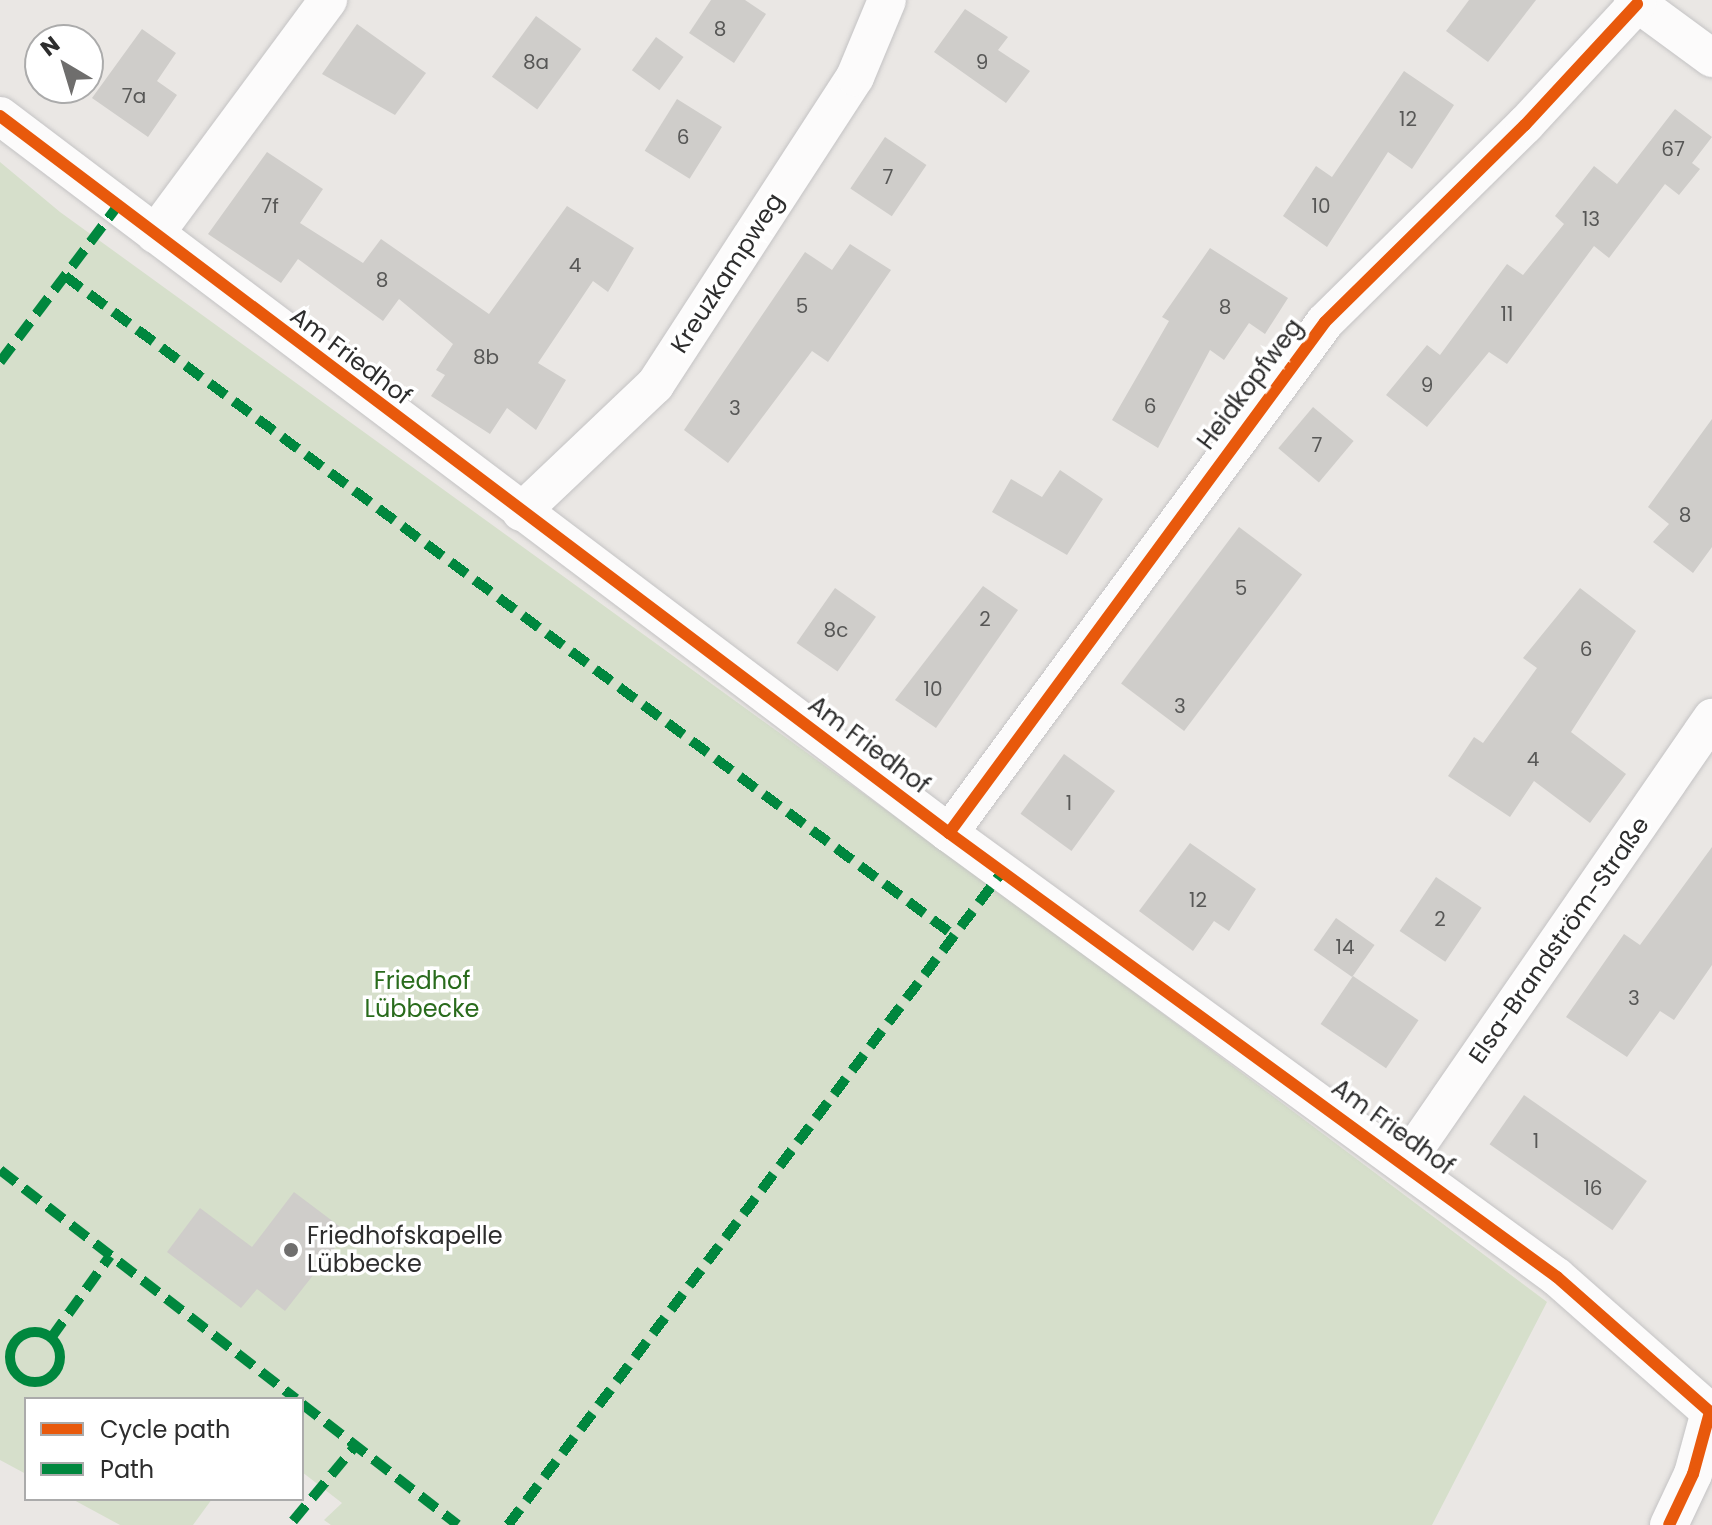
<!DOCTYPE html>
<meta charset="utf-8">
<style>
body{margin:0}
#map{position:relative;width:1712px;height:1525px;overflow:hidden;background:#eae7e4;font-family:Poppins,sans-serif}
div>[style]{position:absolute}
.cemetery>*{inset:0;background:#d6dfcb}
.building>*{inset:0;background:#cfcdca;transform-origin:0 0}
.roads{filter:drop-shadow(0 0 2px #c4c3c4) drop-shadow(0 0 2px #c4c3c4)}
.minor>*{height:38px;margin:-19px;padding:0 19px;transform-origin:19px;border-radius:19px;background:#fcfbfb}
.quiet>*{height:10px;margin-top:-5px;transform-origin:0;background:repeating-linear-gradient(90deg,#00873e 0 20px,transparent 0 30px)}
.quiet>.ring{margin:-5px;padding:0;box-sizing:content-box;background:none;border:10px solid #00873e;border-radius:50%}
.cycleway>*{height:12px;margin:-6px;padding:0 6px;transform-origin:6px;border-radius:6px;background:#e8590c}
.dots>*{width:22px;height:22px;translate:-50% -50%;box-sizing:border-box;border:4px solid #fff;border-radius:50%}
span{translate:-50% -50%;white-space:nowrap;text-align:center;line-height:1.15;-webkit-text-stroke:7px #fff;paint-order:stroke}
.number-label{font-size:20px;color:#575756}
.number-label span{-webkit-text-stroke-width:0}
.street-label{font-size:24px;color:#2d2d2d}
.park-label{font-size:24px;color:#296b1c}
.poi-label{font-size:24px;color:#2d2d2d}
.left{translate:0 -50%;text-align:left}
.legend{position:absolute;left:24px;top:1397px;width:280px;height:104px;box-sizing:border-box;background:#fff;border:2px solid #ababab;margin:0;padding:10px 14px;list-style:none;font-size:24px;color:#2d2d2d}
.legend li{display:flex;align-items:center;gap:16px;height:40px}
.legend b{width:40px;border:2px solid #ababab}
.north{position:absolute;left:24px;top:24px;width:80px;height:80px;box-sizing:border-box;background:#fff;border:2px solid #ababab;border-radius:50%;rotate:322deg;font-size:22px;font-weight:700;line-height:32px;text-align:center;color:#2d2d2d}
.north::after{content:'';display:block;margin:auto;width:28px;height:36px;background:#6f6e6d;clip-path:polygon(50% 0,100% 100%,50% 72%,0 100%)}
</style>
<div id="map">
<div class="cemetery">
<i style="clip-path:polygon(0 162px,60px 212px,1038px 920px,1547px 1302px,1432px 1525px,331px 1525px,324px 1520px,342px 1503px,302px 1472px,302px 1399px,26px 1399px,26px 1474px,0 1460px)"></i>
<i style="clip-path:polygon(72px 1499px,212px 1499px,193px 1525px,120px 1525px)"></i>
</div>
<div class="building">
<i style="clip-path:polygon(711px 0,745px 0,766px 14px,734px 63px,689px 33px)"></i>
<i style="clip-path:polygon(1469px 0,1536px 0,1488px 62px,1446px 31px)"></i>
<i style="clip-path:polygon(965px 9px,1008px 37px,998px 50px,1030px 71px,1006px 103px,934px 52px)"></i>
<i style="left:536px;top:16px;width:56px;height:75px;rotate:36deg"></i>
<i style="clip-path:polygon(357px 24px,426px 73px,395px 115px,322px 74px)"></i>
<i style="clip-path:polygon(142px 29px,176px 53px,157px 81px,177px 95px,148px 137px,92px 98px)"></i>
<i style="left:656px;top:37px;width:34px;height:41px;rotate:36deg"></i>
<i style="clip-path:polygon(1404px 71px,1454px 105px,1412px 169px,1388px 152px,1327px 247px,1283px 216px,1316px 166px,1332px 177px)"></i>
<i style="left:677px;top:99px;width:53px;height:61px;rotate:32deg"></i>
<i style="clip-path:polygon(1675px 109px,1712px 137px,1692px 163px,1700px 169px,1679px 195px,1665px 184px,1609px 258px,1594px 246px,1507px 364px,1489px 352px,1427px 427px,1386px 395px,1427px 345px,1440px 355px,1507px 264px,1523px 275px,1564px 224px,1555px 216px,1594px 166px,1617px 184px)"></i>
<i style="left:885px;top:137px;width:50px;height:62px;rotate:34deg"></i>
<i style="clip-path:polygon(267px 152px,323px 189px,300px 223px,363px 263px,381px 239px,489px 314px,567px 206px,634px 248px,608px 292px,593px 281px,538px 363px,566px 380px,536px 430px,507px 408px,490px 434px,431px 396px,445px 375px,436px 370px,453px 344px,399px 299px,383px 321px,298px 259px,281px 283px,208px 234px)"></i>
<i style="clip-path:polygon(850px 244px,891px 270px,828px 362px,812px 351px,728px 463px,684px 430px,805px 252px,832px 270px)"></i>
<i style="clip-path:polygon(1210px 248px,1288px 298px,1265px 334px,1249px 323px,1224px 360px,1210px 350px,1158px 448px,1112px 420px,1169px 321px,1162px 317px)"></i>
<i style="left:1313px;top:407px;width:53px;height:54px;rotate:40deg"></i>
<i style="clip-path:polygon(1712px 419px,1712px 547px,1693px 573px,1653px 542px,1669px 524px,1648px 507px)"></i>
<i style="clip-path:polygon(1060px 470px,1103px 499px,1067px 555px,992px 512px,1011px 479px,1042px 497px)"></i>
<i style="left:1239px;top:527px;width:79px;height:196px;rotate:37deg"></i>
<i style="clip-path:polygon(983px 586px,1018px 610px,936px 728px,895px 700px)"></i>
<i style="left:835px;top:588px;width:50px;height:67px;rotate:35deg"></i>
<i style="clip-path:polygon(1580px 588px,1636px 631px,1571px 732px,1626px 774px,1590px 823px,1534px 781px,1510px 817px,1448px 776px,1474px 737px,1483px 743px,1537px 668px,1523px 658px)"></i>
<i style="left:1064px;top:754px;width:63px;height:74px;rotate:36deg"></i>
<i style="clip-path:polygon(1190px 843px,1256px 889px,1229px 931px,1214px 921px,1193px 951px,1139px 911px)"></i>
<i style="clip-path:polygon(1712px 847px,1712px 965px,1674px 1020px,1660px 1011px,1627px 1057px,1566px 1017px,1624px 934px,1640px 945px)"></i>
<i style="left:1436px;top:877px;width:55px;height:65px;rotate:34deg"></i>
<i style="left:1336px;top:918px;width:47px;height:39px;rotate:35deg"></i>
<i style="left:1353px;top:976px;width:79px;height:58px;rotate:34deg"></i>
<i style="left:1524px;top:1095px;width:150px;height:60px;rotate:35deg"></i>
<i style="clip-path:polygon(294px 1192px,347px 1232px,285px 1311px,257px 1289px,241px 1308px,167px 1252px,200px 1208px,252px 1247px)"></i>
</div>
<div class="roads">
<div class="minor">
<i style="left:1633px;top:0;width:98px;rotate:36.3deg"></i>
<i style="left:0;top:116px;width:1189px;rotate:37.07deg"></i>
<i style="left:949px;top:833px;width:753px;rotate:36.14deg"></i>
<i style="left:1557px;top:1277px;width:204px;rotate:41.4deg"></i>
<i style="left:155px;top:234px;width:291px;rotate:-53.5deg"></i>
<i style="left:521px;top:512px;width:185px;rotate:-43.5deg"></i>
<i style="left:655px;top:385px;width:367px;rotate:-57deg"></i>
<i style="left:855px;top:77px;width:83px;rotate:-67.4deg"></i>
<i style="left:949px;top:833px;width:634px;rotate:-53.65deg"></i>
<i style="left:1325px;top:322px;width:281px;rotate:-44.6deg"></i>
<i style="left:1525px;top:125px;width:165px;rotate:-47.2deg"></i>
<i style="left:1405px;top:1163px;width:541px;rotate:-55.4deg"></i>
<i style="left:1669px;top:1525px;width:56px;rotate:-64.8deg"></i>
<i style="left:1693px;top:1474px;width:64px;rotate:-74.7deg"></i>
</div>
</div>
<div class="quiet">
<i style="left:65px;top:276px;width:1109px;rotate:36.57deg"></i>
<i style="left:0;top:362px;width:194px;rotate:-53deg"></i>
<i style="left:0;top:1170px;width:374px;rotate:37.7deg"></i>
<i class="ring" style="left:10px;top:1332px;width:40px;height:40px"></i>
<i style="left:51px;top:1338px;width:101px;rotate:-54.3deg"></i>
<i style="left:302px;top:1404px;width:197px;rotate:37.8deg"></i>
<i style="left:293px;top:1521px;width:99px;rotate:-50.3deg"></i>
<i style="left:508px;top:1525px;width:820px;rotate:-52.88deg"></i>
</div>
<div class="cycleway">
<i style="left:0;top:116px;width:1189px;rotate:37.07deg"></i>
<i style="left:949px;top:833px;width:753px;rotate:36.14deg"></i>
<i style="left:1557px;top:1277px;width:204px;rotate:41.4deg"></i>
<i style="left:1710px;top:1412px;width:64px;rotate:105.3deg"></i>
<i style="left:1693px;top:1474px;width:56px;rotate:115.2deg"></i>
<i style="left:949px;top:833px;width:634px;rotate:-53.65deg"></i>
<i style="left:1325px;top:322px;width:281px;rotate:-44.6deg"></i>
<i style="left:1525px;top:125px;width:165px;rotate:-47.2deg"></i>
</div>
<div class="dots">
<i style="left:291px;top:1250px;background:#6f6e6d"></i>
</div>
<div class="number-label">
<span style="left:720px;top:29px">8</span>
<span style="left:536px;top:62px">8a</span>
<span style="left:982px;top:62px">9</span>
<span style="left:134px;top:96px">7a</span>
<span style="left:1408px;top:119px">12</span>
<span style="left:683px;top:137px">6</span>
<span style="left:1673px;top:149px">67</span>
<span style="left:888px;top:177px">7</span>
<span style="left:270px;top:206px">7f</span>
<span style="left:1321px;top:206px">10</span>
<span style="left:1591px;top:219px">13</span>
<span style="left:575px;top:265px">4</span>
<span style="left:382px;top:280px">8</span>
<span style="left:802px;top:306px">5</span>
<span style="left:1225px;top:307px">8</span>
<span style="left:1507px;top:314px">11</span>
<span style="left:486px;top:357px">8b</span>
<span style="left:1427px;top:385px">9</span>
<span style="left:1150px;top:406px">6</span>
<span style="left:735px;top:408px">3</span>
<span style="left:1317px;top:445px">7</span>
<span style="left:1685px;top:515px">8</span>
<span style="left:1241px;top:588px">5</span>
<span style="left:985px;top:619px">2</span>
<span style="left:836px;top:630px">8c</span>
<span style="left:1586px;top:649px">6</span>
<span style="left:933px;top:689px">10</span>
<span style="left:1180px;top:706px">3</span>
<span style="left:1533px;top:759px">4</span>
<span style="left:1069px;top:803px">1</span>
<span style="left:1198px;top:900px">12</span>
<span style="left:1440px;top:919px">2</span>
<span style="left:1345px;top:947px">14</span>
<span style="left:1634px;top:998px">3</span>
<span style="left:1536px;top:1141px">1</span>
<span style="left:1593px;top:1188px">16</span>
</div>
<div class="street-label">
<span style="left:727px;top:273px;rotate:-57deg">Kreuzkampweg</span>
<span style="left:351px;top:356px;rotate:37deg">Am Friedhof</span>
<span style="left:1250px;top:384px;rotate:-53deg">Heidkopfweg</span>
<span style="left:869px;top:745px;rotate:37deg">Am Friedhof</span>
<span style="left:1559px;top:940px;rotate:-55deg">Elsa-Brandström-Straße</span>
<span style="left:1393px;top:1127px;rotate:36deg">Am Friedhof</span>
</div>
<div class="park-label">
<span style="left:422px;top:995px">Friedhof<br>Lübbecke</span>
</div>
<div class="poi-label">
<span class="left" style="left:307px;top:1250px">Friedhofskapelle<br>Lübbecke</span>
</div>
<ul class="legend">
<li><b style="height:10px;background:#e8590c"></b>Cycle path</li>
<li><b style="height:10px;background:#00873e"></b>Path</li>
</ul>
<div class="north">N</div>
</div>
